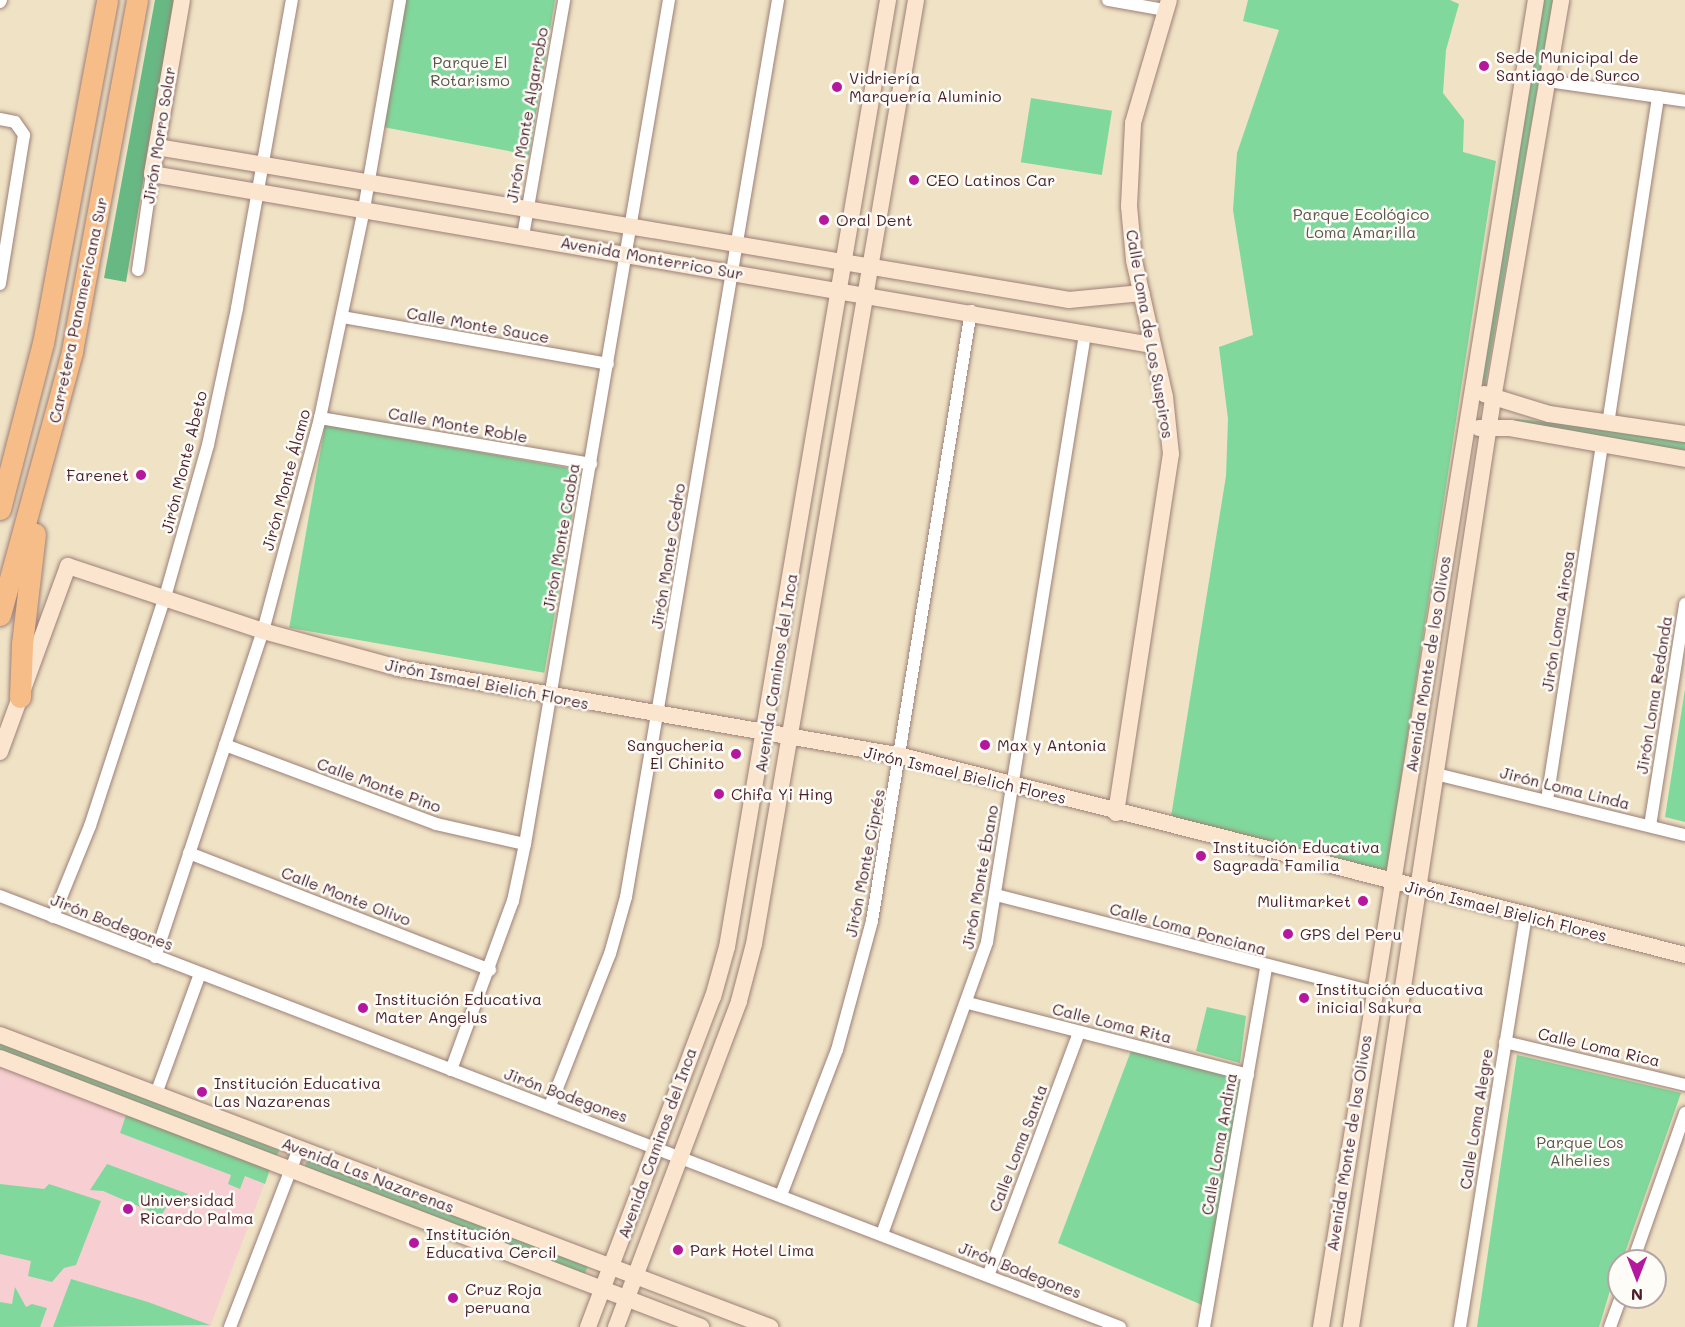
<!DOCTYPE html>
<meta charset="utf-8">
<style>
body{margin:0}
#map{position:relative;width:1685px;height:1327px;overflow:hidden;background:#f0e2c5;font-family:Mali,sans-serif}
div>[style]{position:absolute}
.built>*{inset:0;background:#f7cfd2}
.green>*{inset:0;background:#81d89c;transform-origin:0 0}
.forest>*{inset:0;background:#68b884}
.roads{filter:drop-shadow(0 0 2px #9d8078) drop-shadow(0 0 2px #9d8078)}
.street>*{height:12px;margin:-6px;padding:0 6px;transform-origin:6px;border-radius:6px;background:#fff}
.secondary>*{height:16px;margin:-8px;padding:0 8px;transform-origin:8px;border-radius:8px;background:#fce5cf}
.highway>*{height:21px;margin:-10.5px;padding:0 10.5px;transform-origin:10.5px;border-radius:10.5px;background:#f7bd88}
.dots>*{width:16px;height:16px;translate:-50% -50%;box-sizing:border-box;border:3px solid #fdfcf7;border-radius:50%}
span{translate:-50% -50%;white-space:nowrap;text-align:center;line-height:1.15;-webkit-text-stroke:5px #fdfcf7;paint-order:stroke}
.poi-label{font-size:16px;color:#4a1f2b}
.left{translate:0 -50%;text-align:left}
.right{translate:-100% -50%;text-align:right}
.park-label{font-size:16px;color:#5a564d}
.street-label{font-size:16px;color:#4a1f2b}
.north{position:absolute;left:1607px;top:1249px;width:60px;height:60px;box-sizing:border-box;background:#fdfcf7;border:2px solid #b5a4a5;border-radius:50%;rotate:180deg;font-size:16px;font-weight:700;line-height:24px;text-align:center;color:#4a1f2b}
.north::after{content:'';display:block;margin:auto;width:21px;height:27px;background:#b5179e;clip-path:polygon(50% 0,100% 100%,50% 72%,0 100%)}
</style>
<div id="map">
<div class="built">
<i style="clip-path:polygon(0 1067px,270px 1169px,210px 1327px,0 1327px)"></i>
</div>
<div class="green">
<i style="clip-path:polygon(406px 0,555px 0,529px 155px,383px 127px)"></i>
<i style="clip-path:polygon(1248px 0,1450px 0,1459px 4px,1446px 50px,1443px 93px,1464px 120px,1463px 152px,1496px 161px,1386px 877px,1170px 823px,1226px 476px,1228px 419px,1219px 347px,1253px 335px,1233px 210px,1237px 153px,1279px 30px,1243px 21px)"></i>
<i style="clip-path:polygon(1544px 0,1553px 0,1485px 387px,1481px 379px)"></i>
<i style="left:1031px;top:98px;width:82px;height:65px;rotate:9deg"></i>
<i style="clip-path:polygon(1515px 419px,1685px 435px,1685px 455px,1516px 426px)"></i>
<i style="left:325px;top:425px;width:259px;height:206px;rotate:10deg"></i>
<i style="clip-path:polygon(1685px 689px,1685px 822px,1665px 817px)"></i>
<i style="clip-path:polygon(1207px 1007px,1246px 1016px,1240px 1063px,1196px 1051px)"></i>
<i style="left:0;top:1043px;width:299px;height:9px;rotate:21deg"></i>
<i style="clip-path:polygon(1131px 1051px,1242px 1080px,1202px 1305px,1058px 1243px)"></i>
<i style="clip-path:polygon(1517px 1055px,1681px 1093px,1622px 1261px,1619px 1261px,1599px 1327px,1477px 1327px)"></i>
<i style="clip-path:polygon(126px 1115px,270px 1169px,265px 1184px,245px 1176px,240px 1189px,228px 1184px,231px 1175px,120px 1133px)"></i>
<i style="left:308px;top:1158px;width:300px;height:9px;rotate:21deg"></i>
<i style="clip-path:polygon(107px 1164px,188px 1194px,179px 1200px,171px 1199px,161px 1216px,103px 1191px,90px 1190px)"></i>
<i style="clip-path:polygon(0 1184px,44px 1189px,49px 1184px,101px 1201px,76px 1265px,64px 1268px,52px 1282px,28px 1276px,31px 1261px,0 1254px)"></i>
<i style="clip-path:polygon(71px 1279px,148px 1302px,210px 1325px,53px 1327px)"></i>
<i style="clip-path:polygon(15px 1287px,26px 1307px,32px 1304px,47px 1308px,40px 1327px,0 1327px,0 1302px,12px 1304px)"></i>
</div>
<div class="forest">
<i style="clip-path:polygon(155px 0,174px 0,126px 282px,104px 278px)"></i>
</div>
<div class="roads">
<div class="street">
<i style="left:1108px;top:0;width:58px;rotate:10deg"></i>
<i style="left:0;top:2px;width:2px;rotate:-63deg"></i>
<i style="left:1547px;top:81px;width:139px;rotate:8.2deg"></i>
<i style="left:0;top:119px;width:15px;rotate:11deg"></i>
<i style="left:15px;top:122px;width:16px;rotate:55deg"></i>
<i style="left:24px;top:135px;width:151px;rotate:99.2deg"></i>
<i style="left:523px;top:236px;width:240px;rotate:-80.1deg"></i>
<i style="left:138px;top:270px;width:97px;rotate:-81.7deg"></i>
<i style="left:342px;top:317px;width:270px;rotate:10deg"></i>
<i style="left:320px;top:418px;width:275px;rotate:9.6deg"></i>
<i style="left:1608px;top:424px;width:331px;rotate:-81.3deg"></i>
<i style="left:225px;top:745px;width:225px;rotate:20.5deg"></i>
<i style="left:436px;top:824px;width:91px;rotate:12.7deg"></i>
<i style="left:1436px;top:774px;width:256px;rotate:13.8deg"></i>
<i style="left:1547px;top:800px;width:358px;rotate:-81.2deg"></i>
<i style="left:1650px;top:826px;width:225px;rotate:-81deg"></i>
<i style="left:189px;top:853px;width:323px;rotate:21.2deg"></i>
<i style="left:996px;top:895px;width:389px;rotate:14.4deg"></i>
<i style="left:0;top:896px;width:1200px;rotate:21.05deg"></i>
<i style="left:53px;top:917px;width:98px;rotate:-67.9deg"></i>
<i style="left:90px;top:826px;width:241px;rotate:-71.9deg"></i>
<i style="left:165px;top:597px;width:158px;rotate:-74.2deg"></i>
<i style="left:208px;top:445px;width:140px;rotate:-78deg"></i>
<i style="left:237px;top:308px;width:313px;rotate:-79.9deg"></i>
<i style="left:155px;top:957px;width:343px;rotate:-71.7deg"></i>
<i style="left:263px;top:631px;width:220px;rotate:-75deg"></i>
<i style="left:320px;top:418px;width:214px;rotate:-78.1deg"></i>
<i style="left:364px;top:209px;width:212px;rotate:-80.2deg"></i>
<i style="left:968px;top:1003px;width:289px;rotate:14.4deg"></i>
<i style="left:1505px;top:1042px;width:185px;rotate:13.4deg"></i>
<i style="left:451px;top:1070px;width:180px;rotate:-69.9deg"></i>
<i style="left:513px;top:901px;width:58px;rotate:-78.1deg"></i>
<i style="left:525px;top:844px;width:856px;rotate:-80.32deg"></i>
<i style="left:156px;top:1094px;width:128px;rotate:-69.9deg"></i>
<i style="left:550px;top:1106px;width:163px;rotate:-68.5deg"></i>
<i style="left:610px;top:954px;width:59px;rotate:-74.3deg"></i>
<i style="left:626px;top:897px;width:910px;rotate:-80.38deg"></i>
<i style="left:781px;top:1195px;width:155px;rotate:-68.9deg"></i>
<i style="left:837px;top:1050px;width:134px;rotate:-74.8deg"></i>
<i style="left:872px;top:921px;width:618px;rotate:-80.78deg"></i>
<i style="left:882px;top:1234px;width:310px;rotate:-70.2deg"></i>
<i style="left:987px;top:942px;width:616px;rotate:-80.84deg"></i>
<i style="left:1633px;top:1261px;width:157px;rotate:-70.6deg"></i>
<i style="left:988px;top:1276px;width:260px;rotate:-69.5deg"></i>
<i style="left:230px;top:1327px;width:192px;rotate:-68.9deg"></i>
<i style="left:1204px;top:1327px;width:365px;rotate:-80.2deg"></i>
<i style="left:1460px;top:1327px;width:416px;rotate:-80.9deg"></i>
<i style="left:1610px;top:1327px;width:32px;rotate:-70deg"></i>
</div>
<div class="secondary">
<i style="left:182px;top:0;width:177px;rotate:99.8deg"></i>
<i style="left:152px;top:174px;width:1015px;rotate:9.7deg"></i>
<i style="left:157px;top:147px;width:925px;rotate:9.52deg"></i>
<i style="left:1069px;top:300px;width:73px;rotate:-5.5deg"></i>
<i style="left:1484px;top:394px;width:68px;rotate:17.1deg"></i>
<i style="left:1549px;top:414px;width:137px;rotate:8.4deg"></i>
<i style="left:1479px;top:428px;width:31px"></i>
<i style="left:1510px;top:428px;width:178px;rotate:10deg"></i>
<i style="left:0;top:752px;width:198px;rotate:-69.9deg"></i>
<i style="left:68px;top:566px;width:206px;rotate:18.4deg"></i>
<i style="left:263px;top:631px;width:140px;rotate:15.3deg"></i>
<i style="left:398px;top:668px;width:512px;rotate:9.9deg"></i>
<i style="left:902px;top:756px;width:808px;rotate:14.26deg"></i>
<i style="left:1116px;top:813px;width:363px;rotate:-81.3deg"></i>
<i style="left:1171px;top:454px;width:57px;rotate:-96deg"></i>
<i style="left:1165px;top:397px;width:140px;rotate:-102.8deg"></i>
<i style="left:1134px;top:260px;width:54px;rotate:-95.3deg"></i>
<i style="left:1129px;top:206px;width:83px;rotate:-87.2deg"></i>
<i style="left:1133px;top:123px;width:128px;rotate:-73.7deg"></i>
<i style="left:0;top:1035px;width:824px;rotate:20.77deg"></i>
<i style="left:0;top:1058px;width:751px;rotate:20.99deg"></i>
<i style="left:588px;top:1327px;width:353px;rotate:-69.3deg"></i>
<i style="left:713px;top:997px;width:52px;rotate:-74.4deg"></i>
<i style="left:727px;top:947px;width:961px;rotate:-80.35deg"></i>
<i style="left:616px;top:1327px;width:348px;rotate:-69.3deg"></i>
<i style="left:739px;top:1001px;width:59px;rotate:-75.3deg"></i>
<i style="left:754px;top:944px;width:958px;rotate:-80.26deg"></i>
<i style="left:1321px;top:1327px;width:1344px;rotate:-80.8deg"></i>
<i style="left:1351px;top:1327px;width:939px;rotate:-81.3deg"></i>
<i style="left:1493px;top:399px;width:405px;rotate:-80.3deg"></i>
</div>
<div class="highway">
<i style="left:0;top:509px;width:171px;rotate:-75.5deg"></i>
<i style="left:43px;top:343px;width:349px;rotate:-79.4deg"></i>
<i style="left:0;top:615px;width:274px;rotate:-74.7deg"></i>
<i style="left:72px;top:351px;width:357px;rotate:-79.5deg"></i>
<i style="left:20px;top:697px;width:53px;rotate:-87.8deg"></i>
<i style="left:22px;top:644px;width:111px;rotate:-83.3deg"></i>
</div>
</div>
<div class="dots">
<i style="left:1484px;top:66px;background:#b5179e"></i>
<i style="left:837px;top:87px;background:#b5179e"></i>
<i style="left:914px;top:180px;background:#b5179e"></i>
<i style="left:824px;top:220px;background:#b5179e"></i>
<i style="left:141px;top:475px;background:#b5179e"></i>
<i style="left:985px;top:745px;background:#b5179e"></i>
<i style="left:736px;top:754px;background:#b5179e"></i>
<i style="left:719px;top:794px;background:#b5179e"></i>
<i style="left:1201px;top:856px;background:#b5179e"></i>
<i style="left:1363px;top:901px;background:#b5179e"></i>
<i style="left:1288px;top:934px;background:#b5179e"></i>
<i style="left:1304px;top:998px;background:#b5179e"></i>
<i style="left:363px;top:1008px;background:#b5179e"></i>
<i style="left:202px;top:1092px;background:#b5179e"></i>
<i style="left:128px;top:1209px;background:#b5179e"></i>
<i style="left:414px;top:1243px;background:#b5179e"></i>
<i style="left:678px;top:1250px;background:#b5179e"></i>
<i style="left:453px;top:1298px;background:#b5179e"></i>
</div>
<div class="poi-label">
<span class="left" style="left:1496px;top:66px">Sede Municipal de<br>Santiago de Surco</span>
<span class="left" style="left:849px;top:87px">Vidriería<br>Marquería Aluminio</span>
<span class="left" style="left:926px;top:180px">CEO Latinos Car</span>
<span class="left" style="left:836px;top:220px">Oral Dent</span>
<span class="right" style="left:129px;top:475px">Farenet</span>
<span class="right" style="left:724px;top:754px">Sangucheria<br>El Chinito</span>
<span class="left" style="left:997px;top:745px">Max y Antonia</span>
<span class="left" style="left:731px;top:794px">Chifa Yi Hing</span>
<span class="left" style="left:1213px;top:856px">Institución Educativa<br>Sagrada Familia</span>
<span class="right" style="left:1351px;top:901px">Mulitmarket</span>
<span class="left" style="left:1300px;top:934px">GPS del Peru</span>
<span class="left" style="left:1316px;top:998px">Institución educativa<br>inicial Sakura</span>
<span class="left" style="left:375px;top:1008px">Institución Educativa<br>Mater Angelus</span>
<span class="left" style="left:214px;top:1092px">Institución Educativa<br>Las Nazarenas</span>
<span class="left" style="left:140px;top:1209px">Universidad<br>Ricardo Palma</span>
<span class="left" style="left:426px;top:1243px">Institución<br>Educativa Cercil</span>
<span class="left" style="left:690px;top:1250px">Park Hotel Lima</span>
<span class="left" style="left:465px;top:1298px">Cruz Roja<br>peruana</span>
</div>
<div class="park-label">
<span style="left:470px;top:71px">Parque El<br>Rotarismo</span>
<span style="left:1361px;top:223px">Parque Ecológico<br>Loma Amarilla</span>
<span style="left:1580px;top:1151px">Parque Los<br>Alhelies</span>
</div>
<div class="street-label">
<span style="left:527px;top:115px;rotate:-80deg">Jirón Monte Algarrobo</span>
<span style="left:159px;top:135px;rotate:-81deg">Jirón Morro Solar</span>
<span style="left:652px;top:258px;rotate:10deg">Avenida Monterrico Sur</span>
<span style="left:78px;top:310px;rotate:-78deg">Carretera Panamericana Sur</span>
<span style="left:478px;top:325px;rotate:10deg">Calle Monte Sauce</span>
<span style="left:1150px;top:334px;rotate:80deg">Calle Loma de Los Suspiros</span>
<span style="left:458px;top:425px;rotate:10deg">Calle Monte Roble</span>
<span style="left:184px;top:462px;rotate:-76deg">Jirón Monte Abeto</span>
<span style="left:286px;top:480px;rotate:-75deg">Jirón Monte Álamo</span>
<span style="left:561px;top:537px;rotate:-80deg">Jirón Monte Caoba</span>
<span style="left:668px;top:556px;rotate:-81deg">Jirón Monte Cedro</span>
<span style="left:1558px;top:621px;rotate:-81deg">Jirón Loma Airosa</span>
<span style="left:1428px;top:664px;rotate:-81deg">Avenida Monte de los Olivos</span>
<span style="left:776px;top:673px;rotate:-81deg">Avenida Caminos del Inca</span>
<span style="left:487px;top:684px;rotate:11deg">Jirón Ismael Bielich Flores</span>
<span style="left:1654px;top:695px;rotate:-81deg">Jirón Loma Redonda</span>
<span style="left:965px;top:775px;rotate:13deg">Jirón Ismael Bielich Flores</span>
<span style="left:379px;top:785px;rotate:20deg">Calle Monte Pino</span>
<span style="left:1565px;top:788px;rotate:14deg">Jirón Loma Linda</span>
<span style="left:865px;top:863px;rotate:-79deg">Jirón Monte Ciprés</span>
<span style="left:980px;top:877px;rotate:-80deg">Jirón Monte Ébano</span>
<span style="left:346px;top:896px;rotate:21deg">Calle Monte Olivo</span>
<span style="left:1506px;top:911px;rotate:14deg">Jirón Ismael Bielich Flores</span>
<span style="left:112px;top:922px;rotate:21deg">Jirón Bodegones</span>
<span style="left:1188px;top:929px;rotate:15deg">Calle Loma Ponciana</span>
<span style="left:1112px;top:1023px;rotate:14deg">Calle Loma Rita</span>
<span style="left:1599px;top:1047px;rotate:13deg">Calle Loma Rica</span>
<span style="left:566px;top:1095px;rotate:20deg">Jirón Bodegones</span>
<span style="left:1476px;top:1119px;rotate:-81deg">Calle Loma Alegre</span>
<span style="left:657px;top:1143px;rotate:-70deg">Avenida Caminos del Inca</span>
<span style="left:1349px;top:1143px;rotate:-81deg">Avenida Monte de los Olivos</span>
<span style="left:1219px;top:1144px;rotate:-80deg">Calle Loma Andina</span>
<span style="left:1018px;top:1148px;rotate:-69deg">Calle Loma Santa</span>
<span style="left:368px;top:1175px;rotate:21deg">Avenida Las Nazarenas</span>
<span style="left:1020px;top:1270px;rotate:21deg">Jirón Bodegones</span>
</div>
<div class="north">N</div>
</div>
